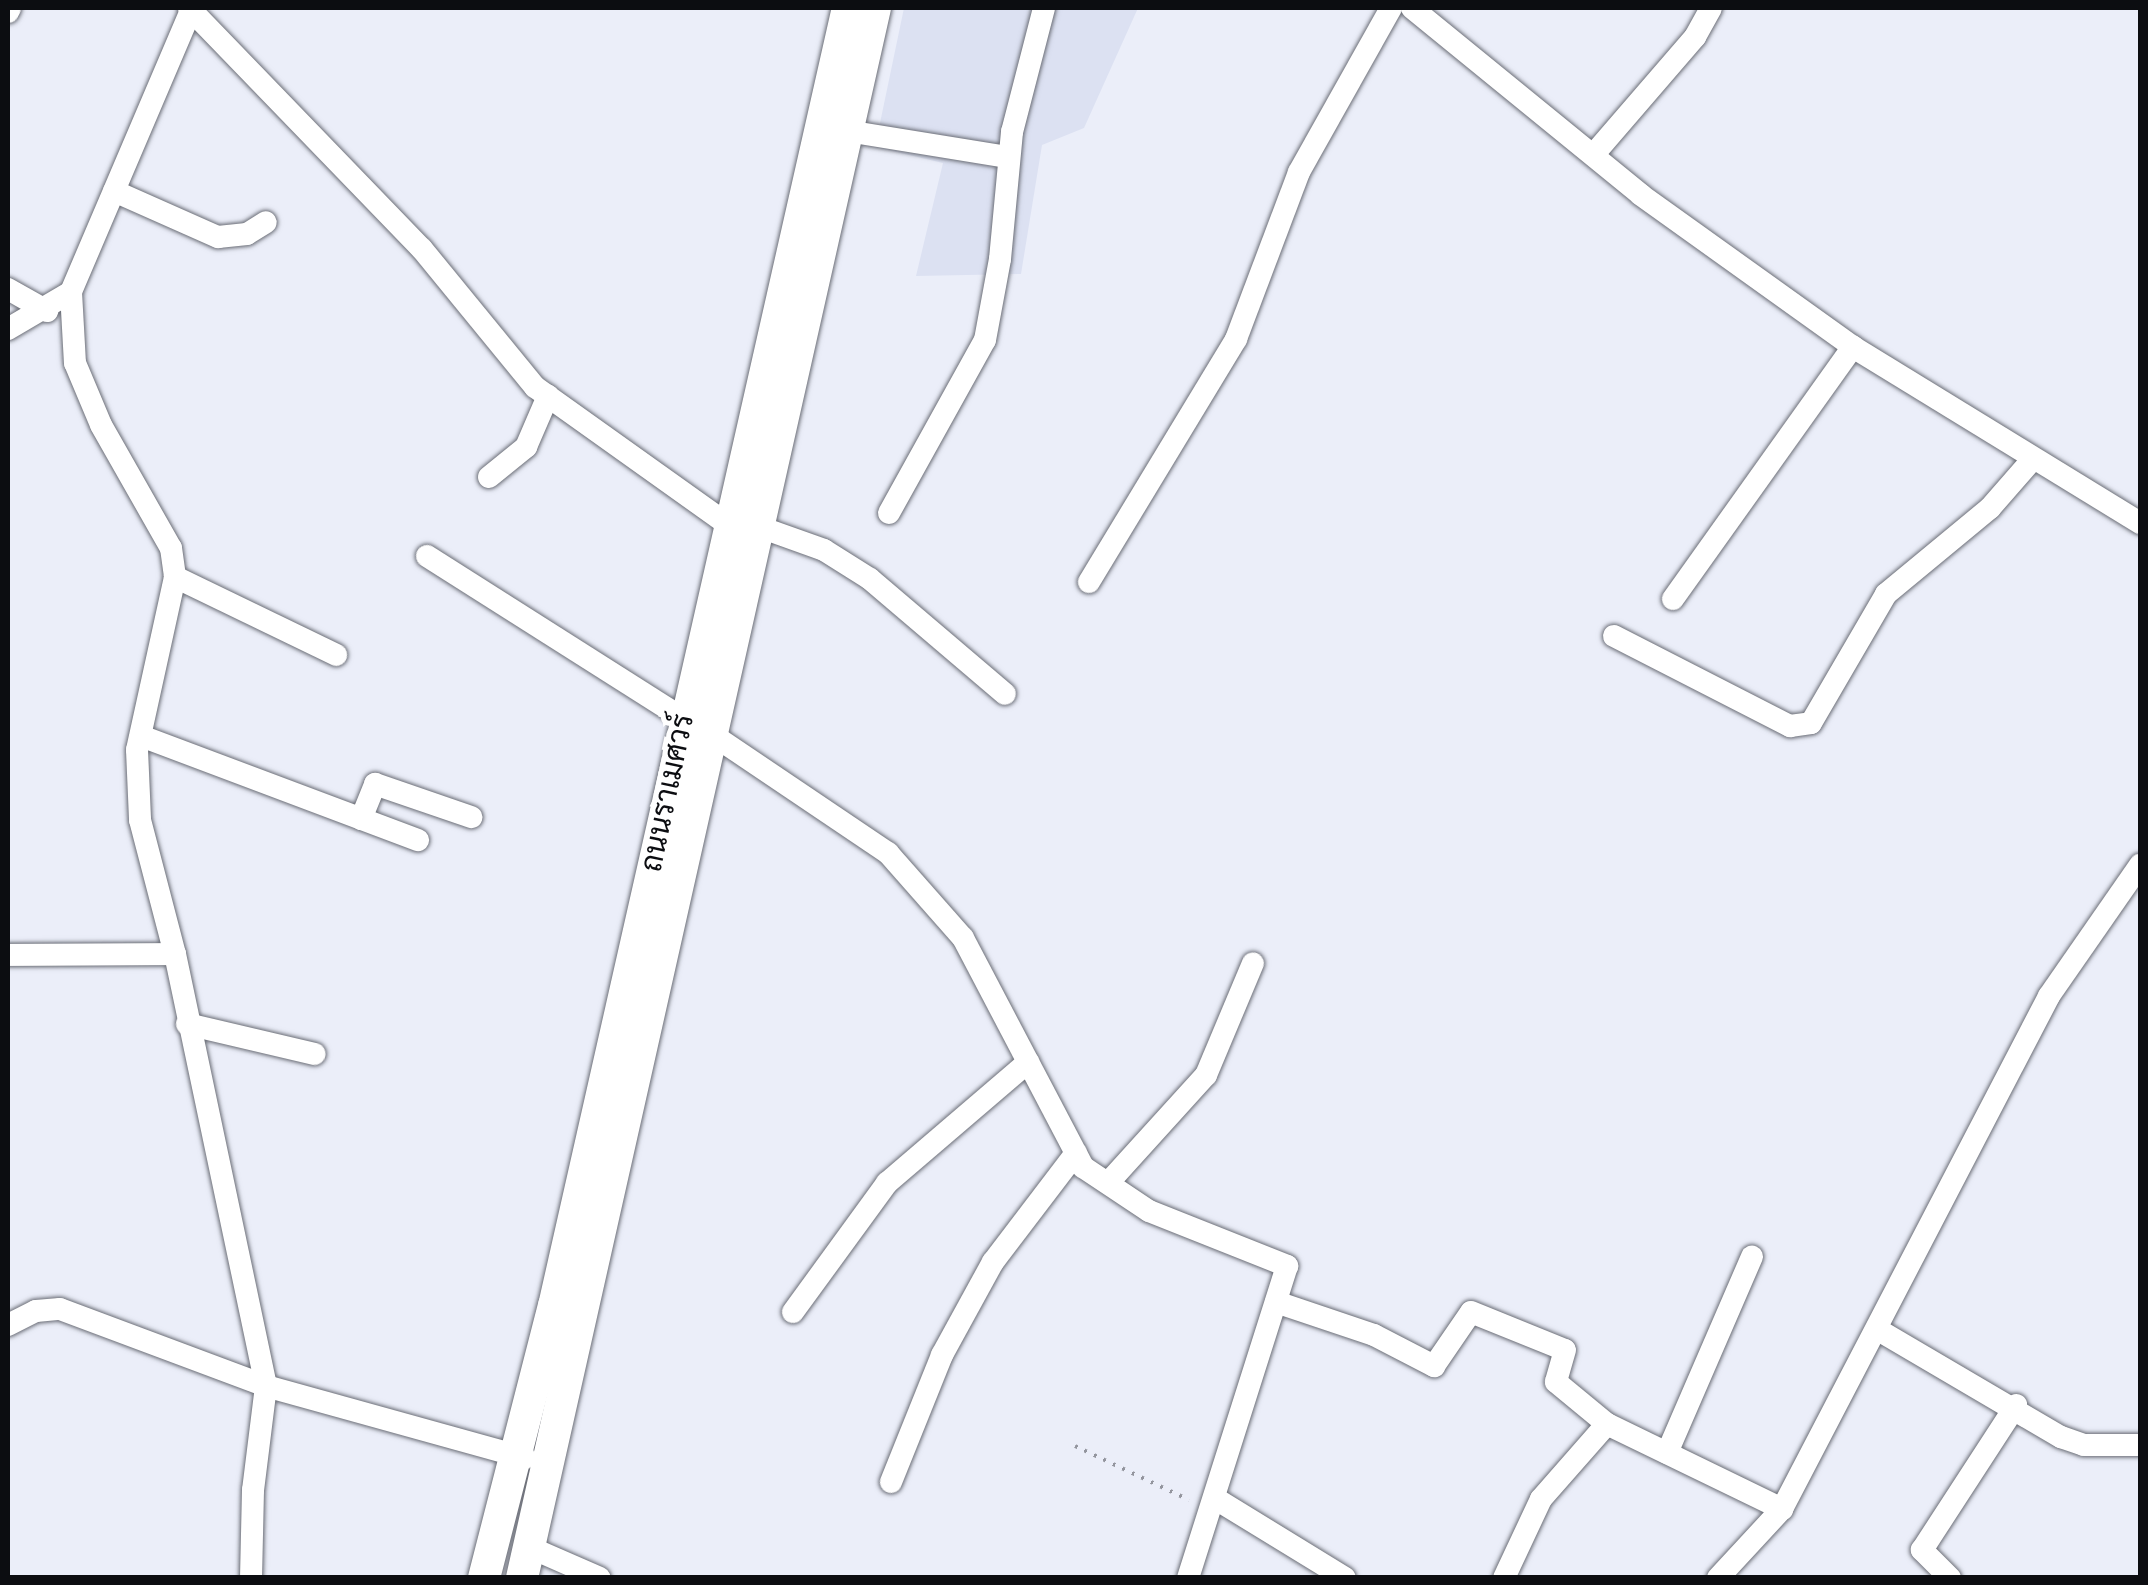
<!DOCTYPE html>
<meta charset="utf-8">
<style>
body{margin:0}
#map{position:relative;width:2148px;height:1585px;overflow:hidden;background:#ebeef9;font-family:"Source Sans 3",Sarabun,sans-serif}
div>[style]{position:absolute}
.built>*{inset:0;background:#dce1f2}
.path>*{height:4px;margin-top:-2px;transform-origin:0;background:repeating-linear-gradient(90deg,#93959e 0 2.5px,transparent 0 10.5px)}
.roads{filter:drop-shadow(0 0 2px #6a6d76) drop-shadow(0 0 2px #6a6d76)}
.street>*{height:22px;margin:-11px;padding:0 11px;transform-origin:11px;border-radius:11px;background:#fff}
.secondary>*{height:32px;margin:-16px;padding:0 16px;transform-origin:16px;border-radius:16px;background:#fff}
span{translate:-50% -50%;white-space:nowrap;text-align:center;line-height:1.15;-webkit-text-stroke:10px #fff;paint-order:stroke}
.street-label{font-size:30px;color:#0c0d11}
.frame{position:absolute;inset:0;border:10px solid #0c0d11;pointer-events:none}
</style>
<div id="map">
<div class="built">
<i style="clip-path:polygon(904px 8px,1138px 8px,1084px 128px,1042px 145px,1021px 274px,916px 276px,943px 163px,875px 147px)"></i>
</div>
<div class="path">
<i style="left:1075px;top:1446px;width:126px;rotate:25.3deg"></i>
</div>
<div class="roads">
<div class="street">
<i style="left:189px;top:8px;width:335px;rotate:46deg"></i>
<i style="left:422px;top:249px;width:178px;rotate:50.7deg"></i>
<i style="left:535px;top:387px;width:236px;rotate:35.5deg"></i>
<i style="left:192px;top:8px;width:309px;rotate:113.1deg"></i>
<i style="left:71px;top:292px;width:71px;rotate:86.8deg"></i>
<i style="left:75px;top:363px;width:67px;rotate:67.2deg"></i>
<i style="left:101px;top:425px;width:142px;rotate:60.4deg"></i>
<i style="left:171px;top:548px;width:29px;rotate:82deg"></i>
<i style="left:175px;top:577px;width:177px;rotate:102.4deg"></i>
<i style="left:137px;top:750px;width:70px;rotate:87.5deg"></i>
<i style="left:140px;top:820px;width:138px;rotate:75.4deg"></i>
<i style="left:175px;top:954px;width:441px;rotate:78.1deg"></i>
<i style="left:266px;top:1386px;width:105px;rotate:97.1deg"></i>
<i style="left:253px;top:1490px;width:88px;rotate:91.3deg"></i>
<i style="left:1412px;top:8px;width:296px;rotate:39.2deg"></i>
<i style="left:1641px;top:195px;width:261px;rotate:35.6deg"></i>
<i style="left:1853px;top:347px;width:337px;rotate:31.5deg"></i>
<i style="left:8px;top:12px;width:4px;rotate:-63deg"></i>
<i style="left:847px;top:131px;width:163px;rotate:9.2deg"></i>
<i style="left:1594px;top:154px;width:155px;rotate:-49.2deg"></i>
<i style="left:1695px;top:37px;width:33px;rotate:-61deg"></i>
<i style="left:114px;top:191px;width:114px;rotate:23.9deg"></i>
<i style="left:218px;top:237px;width:29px;rotate:-6deg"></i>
<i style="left:247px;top:234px;width:22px;rotate:-32deg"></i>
<i style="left:8px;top:289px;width:45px;rotate:29.4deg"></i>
<i style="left:8px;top:329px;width:73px;rotate:-30.4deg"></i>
<i style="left:489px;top:477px;width:48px;rotate:-39deg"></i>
<i style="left:526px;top:447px;width:56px;rotate:-66.7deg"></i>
<i style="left:889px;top:513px;width:198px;rotate:-61deg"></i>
<i style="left:985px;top:340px;width:82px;rotate:-79.5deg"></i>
<i style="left:1000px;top:259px;width:128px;rotate:-84.6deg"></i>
<i style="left:1012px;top:132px;width:128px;rotate:-75.5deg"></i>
<i style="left:757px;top:526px;width:71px;rotate:19.7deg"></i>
<i style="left:824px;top:550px;width:54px;rotate:32.2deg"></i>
<i style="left:870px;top:579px;width:177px;rotate:40.4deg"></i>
<i style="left:427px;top:556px;width:304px;rotate:32.4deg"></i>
<i style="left:175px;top:577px;width:179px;rotate:25.8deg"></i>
<i style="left:1089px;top:582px;width:284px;rotate:-58.8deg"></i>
<i style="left:1236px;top:339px;width:178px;rotate:-69.3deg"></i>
<i style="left:1299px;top:172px;width:188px;rotate:-60.7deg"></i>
<i style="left:1673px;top:599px;width:310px;rotate:-54.5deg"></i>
<i style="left:1614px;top:636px;width:198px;rotate:27.1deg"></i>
<i style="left:1790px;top:726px;width:21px;rotate:-8deg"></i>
<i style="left:1811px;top:723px;width:149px;rotate:-59.8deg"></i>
<i style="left:1886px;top:594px;width:135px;rotate:-39.6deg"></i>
<i style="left:1990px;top:508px;width:64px;rotate:-48.8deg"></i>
<i style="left:710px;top:733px;width:215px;rotate:34deg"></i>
<i style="left:888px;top:853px;width:113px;rotate:48.6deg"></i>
<i style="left:963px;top:938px;width:259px;rotate:62.3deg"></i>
<i style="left:1083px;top:1167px;width:79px;rotate:33.7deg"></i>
<i style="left:1149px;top:1211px;width:149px;rotate:21.7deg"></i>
<i style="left:1287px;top:1266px;width:327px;rotate:107.6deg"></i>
<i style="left:141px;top:736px;width:296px;rotate:20.6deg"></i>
<i style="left:361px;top:819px;width:38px;rotate:-68deg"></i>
<i style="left:375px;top:784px;width:102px;rotate:19deg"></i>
<i style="left:8px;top:955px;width:167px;rotate:-0.3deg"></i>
<i style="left:187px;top:1024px;width:131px;rotate:13.2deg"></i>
<i style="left:1108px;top:1183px;width:146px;rotate:-47.8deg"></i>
<i style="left:1206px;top:1075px;width:121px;rotate:-67.2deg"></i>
<i style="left:1276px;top:1302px;width:103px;rotate:18.6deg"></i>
<i style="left:1374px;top:1335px;width:68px;rotate:27.3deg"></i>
<i style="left:1434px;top:1366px;width:65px;rotate:-55.6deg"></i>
<i style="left:1471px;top:1312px;width:101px;rotate:22deg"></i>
<i style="left:1565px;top:1350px;width:33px;rotate:106deg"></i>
<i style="left:1556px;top:1382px;width:66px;rotate:39.5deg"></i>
<i style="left:1607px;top:1424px;width:195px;rotate:25.9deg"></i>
<i style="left:793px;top:1312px;width:160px;rotate:-53.9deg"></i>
<i style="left:887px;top:1183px;width:186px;rotate:-40.6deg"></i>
<i style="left:8px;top:1325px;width:31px;rotate:-27deg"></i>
<i style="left:36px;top:1311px;width:24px;rotate:-5deg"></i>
<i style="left:60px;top:1309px;width:220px;rotate:20.5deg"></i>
<i style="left:266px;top:1386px;width:269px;rotate:15.5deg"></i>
<i style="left:1880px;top:1331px;width:210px;rotate:30.4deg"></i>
<i style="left:2061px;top:1437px;width:24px;rotate:19deg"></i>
<i style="left:2084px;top:1445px;width:56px"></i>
<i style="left:1667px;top:1453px;width:214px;rotate:-66.6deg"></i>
<i style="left:891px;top:1482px;width:137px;rotate:-68.1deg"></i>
<i style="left:942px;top:1355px;width:106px;rotate:-61.3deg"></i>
<i style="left:993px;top:1262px;width:137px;rotate:-52.7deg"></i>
<i style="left:1216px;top:1499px;width:151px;rotate:31.5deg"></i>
<i style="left:529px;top:1547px;width:77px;rotate:23.6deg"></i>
<i style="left:1504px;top:1578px;width:87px;rotate:-64.9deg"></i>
<i style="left:1541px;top:1499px;width:100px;rotate:-48.7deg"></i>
<i style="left:1718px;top:1578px;width:94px;rotate:-47.2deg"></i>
<i style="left:1782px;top:1509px;width:578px;rotate:-62.5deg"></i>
<i style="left:2049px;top:996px;width:160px;rotate:-55.2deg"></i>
<i style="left:1950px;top:1578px;width:40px;rotate:-135deg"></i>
<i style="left:1922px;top:1550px;width:173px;rotate:-57deg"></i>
</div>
<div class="secondary">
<i style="left:484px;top:1578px;width:281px;rotate:-75.6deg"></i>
<i style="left:554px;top:1306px;width:1331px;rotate:-77.24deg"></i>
<i style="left:522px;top:1578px;width:1609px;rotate:-77.33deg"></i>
</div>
</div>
<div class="street-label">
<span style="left:668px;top:793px;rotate:-78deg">ถนนราเมศวร์</span>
</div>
<div class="frame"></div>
</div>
